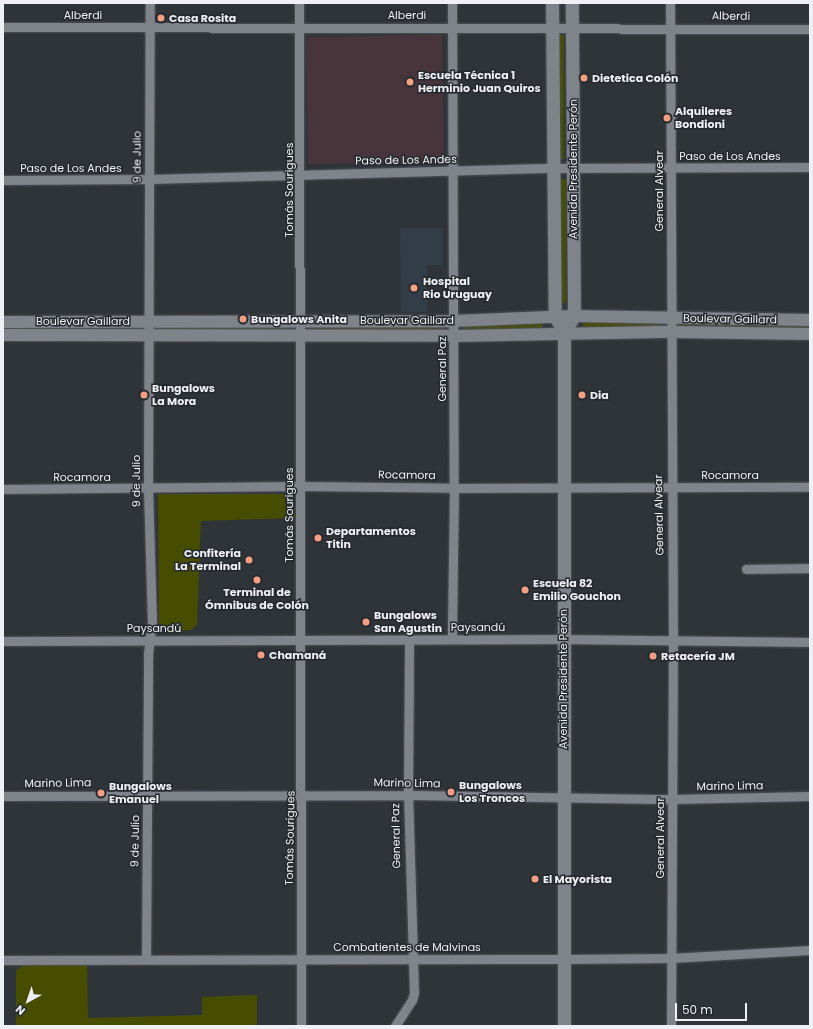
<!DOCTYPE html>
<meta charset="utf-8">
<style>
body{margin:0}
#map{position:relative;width:813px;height:1029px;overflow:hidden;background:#2f3439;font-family:Poppins,sans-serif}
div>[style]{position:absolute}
.built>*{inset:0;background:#333d47}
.education>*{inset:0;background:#48353c;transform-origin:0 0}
.green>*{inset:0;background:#474d00;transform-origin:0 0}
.roads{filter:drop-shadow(0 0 1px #4f5358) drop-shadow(0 0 1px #4f5358)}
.minor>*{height:9px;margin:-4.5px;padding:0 4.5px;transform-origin:4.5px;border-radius:4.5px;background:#7e848a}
.tertiary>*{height:12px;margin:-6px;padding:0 6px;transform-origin:6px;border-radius:6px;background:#7e848a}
.secondary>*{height:13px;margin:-6.5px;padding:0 6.5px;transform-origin:6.5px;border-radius:6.5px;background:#7e848a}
.dots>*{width:11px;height:11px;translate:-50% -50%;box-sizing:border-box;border:2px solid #252a2f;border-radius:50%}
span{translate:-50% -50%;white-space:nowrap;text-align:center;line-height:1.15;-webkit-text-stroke:3px #252a2f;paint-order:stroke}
.street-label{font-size:11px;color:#edf0f4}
.poi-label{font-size:11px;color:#edf0f4;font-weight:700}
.left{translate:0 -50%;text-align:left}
.right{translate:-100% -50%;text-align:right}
.frame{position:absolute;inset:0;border:4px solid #edf0f4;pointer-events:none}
.north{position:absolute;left:8px;top:981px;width:40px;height:40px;-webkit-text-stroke:3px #252a2f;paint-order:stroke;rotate:220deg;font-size:11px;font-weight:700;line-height:16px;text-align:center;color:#edf0f4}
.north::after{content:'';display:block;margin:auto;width:14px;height:18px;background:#edf0f4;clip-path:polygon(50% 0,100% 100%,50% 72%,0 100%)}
.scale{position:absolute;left:675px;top:1003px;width:72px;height:18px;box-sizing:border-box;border:2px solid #edf0f4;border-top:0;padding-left:5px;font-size:12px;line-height:14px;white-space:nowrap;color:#edf0f4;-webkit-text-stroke:3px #252a2f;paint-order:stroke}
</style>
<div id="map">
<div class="built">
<i style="clip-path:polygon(400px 228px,443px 228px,443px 265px,427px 265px,427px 312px,401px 312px)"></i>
</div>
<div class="education">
<i style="left:442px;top:35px;width:127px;height:136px;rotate:89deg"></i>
</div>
<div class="green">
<i style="left:558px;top:35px;width:6px;height:124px"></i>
<i style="left:560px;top:179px;width:6px;height:124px"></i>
<i style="left:583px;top:319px;width:77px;height:8px"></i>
<i style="left:542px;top:321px;width:8px;height:77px;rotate:90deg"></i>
<i style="left:678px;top:321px;width:130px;height:8px"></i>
<i style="left:287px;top:322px;width:8px;height:130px;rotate:90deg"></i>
<i style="left:441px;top:322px;width:8px;height:130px;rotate:90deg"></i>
<i style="left:137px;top:323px;width:8px;height:129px;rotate:90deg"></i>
<i style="clip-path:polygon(158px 494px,286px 494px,293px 499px,295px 518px,201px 521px,197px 624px,192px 630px,165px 631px,159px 626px)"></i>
<i style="clip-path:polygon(24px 964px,87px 965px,88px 1018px,202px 1015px,202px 997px,257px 995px,257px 1026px,16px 1026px,16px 971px)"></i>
</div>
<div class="roads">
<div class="minor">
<i style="left:299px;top:3px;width:1023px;rotate:89.89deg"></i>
<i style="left:452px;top:3px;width:485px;rotate:89.8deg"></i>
<i style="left:454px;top:488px;width:151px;rotate:90.8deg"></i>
<i style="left:670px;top:3px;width:639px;rotate:89.73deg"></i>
<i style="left:673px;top:642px;width:384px;rotate:90.3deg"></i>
<i style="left:3px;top:27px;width:807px;rotate:0.14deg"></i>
<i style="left:3px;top:180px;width:146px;rotate:-0.4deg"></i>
<i style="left:149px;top:179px;width:405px;rotate:-1.6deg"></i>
<i style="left:554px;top:168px;width:256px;rotate:-0.2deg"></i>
<i style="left:3px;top:489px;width:298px;rotate:-0.6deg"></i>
<i style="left:301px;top:486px;width:153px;rotate:0.7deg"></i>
<i style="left:454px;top:488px;width:356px;rotate:-0.2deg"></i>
<i style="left:746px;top:569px;width:64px;rotate:-0.9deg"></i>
<i style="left:3px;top:641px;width:560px;rotate:-0.2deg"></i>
<i style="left:563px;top:639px;width:247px;rotate:0.7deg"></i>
<i style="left:3px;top:796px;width:405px;rotate:-0.1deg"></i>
<i style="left:408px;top:795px;width:265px;rotate:0.9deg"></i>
<i style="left:673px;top:799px;width:137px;rotate:-1.3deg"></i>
<i style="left:146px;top:959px;width:305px;rotate:-89.6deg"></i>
<i style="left:148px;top:654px;width:31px;rotate:-83deg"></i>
<i style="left:152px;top:623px;width:134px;rotate:-91.7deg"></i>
<i style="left:148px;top:489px;width:486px;rotate:-89.8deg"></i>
<i style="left:3px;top:960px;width:561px;rotate:-0.1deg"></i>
<i style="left:564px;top:959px;width:107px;rotate:-0.5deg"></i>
<i style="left:671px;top:958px;width:139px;rotate:-3.3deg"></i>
<i style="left:395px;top:1026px;width:31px;rotate:-57deg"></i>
<i style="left:412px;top:1000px;width:7px;rotate:-74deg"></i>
<i style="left:414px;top:993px;width:198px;rotate:-91.7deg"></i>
<i style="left:408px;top:795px;width:155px;rotate:-89.6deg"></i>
</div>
<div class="tertiary">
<i style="left:3px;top:322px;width:450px;rotate:-0.1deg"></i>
<i style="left:453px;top:321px;width:121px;rotate:-2.4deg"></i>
<i style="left:574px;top:316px;width:236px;rotate:1deg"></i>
<i style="left:3px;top:335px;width:451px;rotate:0.1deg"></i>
<i style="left:454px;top:336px;width:218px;rotate:-1.1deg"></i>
<i style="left:672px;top:332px;width:138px;rotate:0.8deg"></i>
</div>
<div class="secondary">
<i style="left:552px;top:3px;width:313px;rotate:89.5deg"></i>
<i style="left:555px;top:316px;width:19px;rotate:62deg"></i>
<i style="left:564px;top:333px;width:693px;rotate:90deg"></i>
<i style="left:564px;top:333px;width:20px;rotate:-60deg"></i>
<i style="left:574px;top:316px;width:313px;rotate:-90.4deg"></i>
</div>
</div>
<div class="dots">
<i style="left:161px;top:18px;background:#f39f84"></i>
<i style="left:584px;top:78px;background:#f39f84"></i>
<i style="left:410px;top:82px;background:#f39f84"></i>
<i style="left:667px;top:118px;background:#f39f84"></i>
<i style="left:414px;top:288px;background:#f39f84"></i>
<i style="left:243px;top:319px;background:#f39f84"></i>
<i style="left:144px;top:395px;background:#f39f84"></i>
<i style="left:582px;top:395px;background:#f39f84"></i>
<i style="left:318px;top:538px;background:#f39f84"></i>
<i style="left:249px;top:560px;background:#f39f84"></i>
<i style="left:257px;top:580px;background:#f39f84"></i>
<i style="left:525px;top:590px;background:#f39f84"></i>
<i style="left:366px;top:622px;background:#f39f84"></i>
<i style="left:261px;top:655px;background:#f39f84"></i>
<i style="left:653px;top:656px;background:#f39f84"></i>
<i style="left:451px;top:792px;background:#f39f84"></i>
<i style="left:101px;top:793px;background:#f39f84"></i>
<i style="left:535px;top:879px;background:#f39f84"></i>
</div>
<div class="street-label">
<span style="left:83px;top:15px">Alberdi</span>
<span style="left:407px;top:15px">Alberdi</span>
<span style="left:731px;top:16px;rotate:1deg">Alberdi</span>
<span style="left:730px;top:156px">Paso de Los Andes</span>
<span style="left:137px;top:157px;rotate:-90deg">9 de Julio</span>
<span style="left:406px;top:160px;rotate:-1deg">Paso de Los Andes</span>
<span style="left:71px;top:168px">Paso de Los Andes</span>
<span style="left:573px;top:169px;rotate:-90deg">Avenida Presidente Perón</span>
<span style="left:289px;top:190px;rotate:-90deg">Tomás Sourigues</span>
<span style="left:659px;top:191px;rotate:-90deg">General Alvear</span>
<span style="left:730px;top:319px;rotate:1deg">Boulevar Gaillard</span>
<span style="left:407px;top:320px">Boulevar Gaillard</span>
<span style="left:83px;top:321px">Boulevar Gaillard</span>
<span style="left:442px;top:369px;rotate:-90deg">General Paz</span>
<span style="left:407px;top:475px;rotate:1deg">Rocamora</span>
<span style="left:730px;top:475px">Rocamora</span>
<span style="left:82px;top:477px">Rocamora</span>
<span style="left:136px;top:481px;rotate:-90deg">9 de Julio</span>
<span style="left:289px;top:515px;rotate:-90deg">Tomás Sourigues</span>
<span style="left:659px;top:515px;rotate:-91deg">General Alvear</span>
<span style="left:478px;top:627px">Paysandú</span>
<span style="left:154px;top:628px">Paysandú</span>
<span style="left:563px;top:679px;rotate:-90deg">Avenida Presidente Perón</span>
<span style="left:58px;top:783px;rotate:-1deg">Marino Lima</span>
<span style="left:407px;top:783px;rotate:1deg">Marino Lima</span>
<span style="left:730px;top:786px;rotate:-1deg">Marino Lima</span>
<span style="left:396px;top:836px;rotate:-91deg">General Paz</span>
<span style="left:290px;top:838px;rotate:-89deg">Tomás Sourigues</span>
<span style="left:660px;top:838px;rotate:-90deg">General Alvear</span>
<span style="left:135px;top:841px;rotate:-89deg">9 de Julio</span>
<span style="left:407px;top:947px">Combatientes de Malvinas</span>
</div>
<div class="poi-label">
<span class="left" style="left:169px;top:18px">Casa Rosita</span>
<span class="left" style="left:418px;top:82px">Escuela Técnica 1<br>Herminio Juan Quiros</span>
<span class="left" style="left:592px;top:78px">Dietetica Colón</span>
<span class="left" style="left:675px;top:118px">Alquileres<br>Bondioni</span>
<span class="left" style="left:423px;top:288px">Hospital<br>Rio Uruguay</span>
<span class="left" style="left:251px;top:319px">Bungalows Anita</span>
<span class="left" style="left:152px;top:395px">Bungalows<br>La Mora</span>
<span class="left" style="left:590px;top:395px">Dia</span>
<span class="left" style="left:326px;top:538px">Departamentos<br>Titin</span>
<span class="right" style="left:241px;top:560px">Confitería<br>La Terminal</span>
<span class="left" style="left:533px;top:590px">Escuela 82<br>Emilio Gouchon</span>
<span style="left:257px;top:599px">Terminal de<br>Ómnibus de Colón</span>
<span class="left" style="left:374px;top:622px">Bungalows<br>San Agustin</span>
<span class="left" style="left:269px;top:655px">Chamaná</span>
<span class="left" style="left:661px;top:656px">Retacería JM</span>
<span class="left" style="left:459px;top:792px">Bungalows<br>Los Troncos</span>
<span class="left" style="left:109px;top:793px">Bungalows<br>Emanuel</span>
<span class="left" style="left:543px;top:879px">El Mayorista</span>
</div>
<div class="frame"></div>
<div class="north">N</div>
<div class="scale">50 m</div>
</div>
